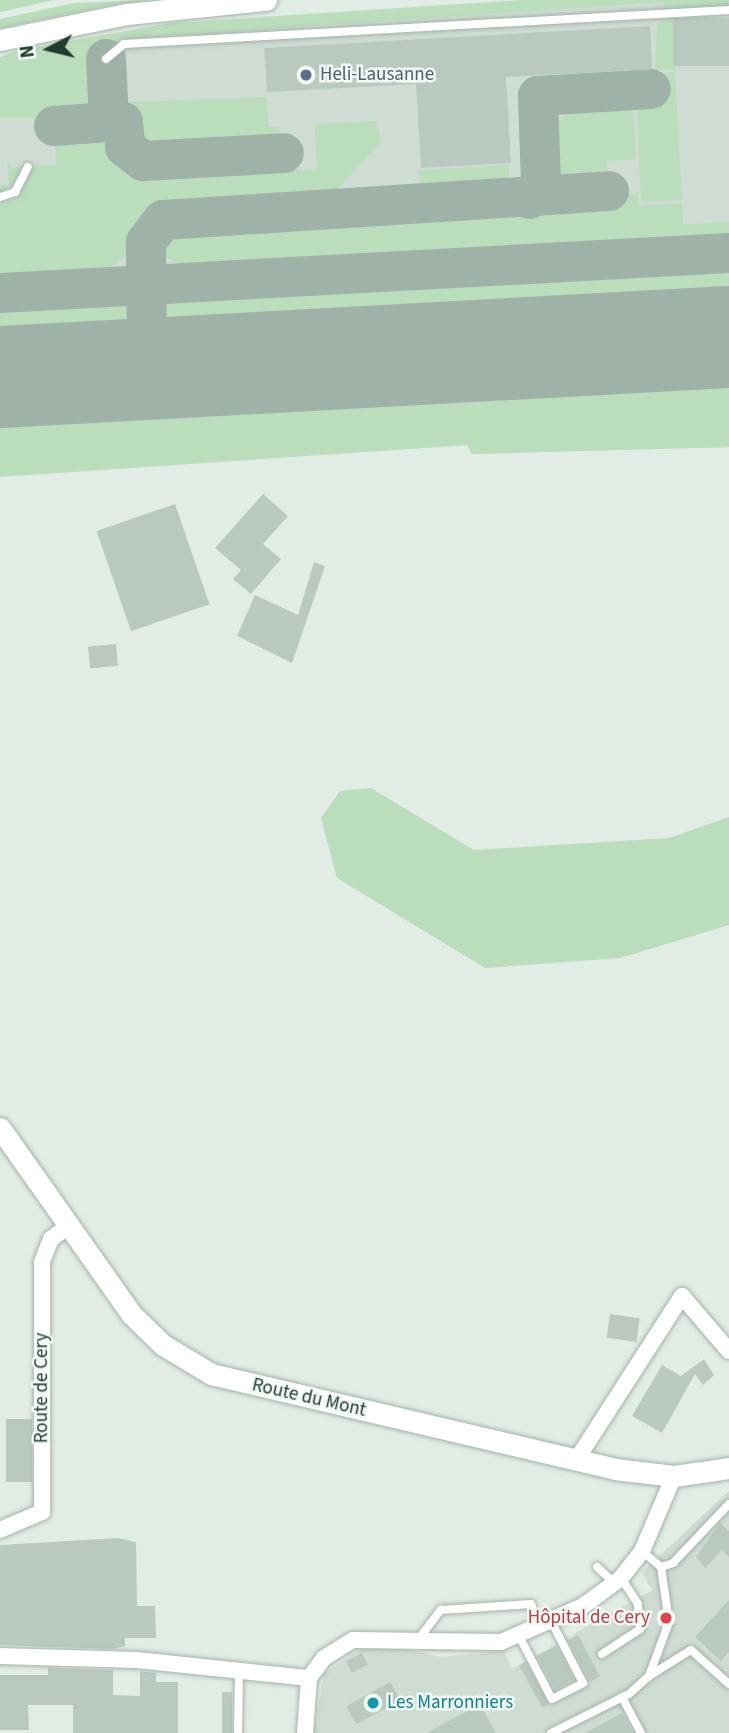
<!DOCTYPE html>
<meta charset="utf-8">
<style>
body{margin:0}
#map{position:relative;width:729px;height:1733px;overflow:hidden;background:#e1ece5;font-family:"Source Sans 3",sans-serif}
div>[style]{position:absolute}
.built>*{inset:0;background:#cfdcd3}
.green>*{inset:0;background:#baddbc}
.taxiway>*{height:40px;margin:-20px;padding:0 20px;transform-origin:20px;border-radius:20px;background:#9eb2a8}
.runway>*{height:102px;margin:-51px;padding:0 51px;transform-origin:51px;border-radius:51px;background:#9eb2a8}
.building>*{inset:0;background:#bac9c0;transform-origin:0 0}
.roads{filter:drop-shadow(0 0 2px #a4b4ab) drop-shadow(0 0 2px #a4b4ab)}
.lane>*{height:8px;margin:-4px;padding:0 4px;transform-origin:4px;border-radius:4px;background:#fff}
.street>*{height:16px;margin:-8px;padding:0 8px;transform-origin:8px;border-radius:8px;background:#fff}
.secondary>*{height:21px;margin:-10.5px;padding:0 10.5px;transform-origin:10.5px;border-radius:10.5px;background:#fff}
.dots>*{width:19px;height:19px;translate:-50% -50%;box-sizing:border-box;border:4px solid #f2f8f4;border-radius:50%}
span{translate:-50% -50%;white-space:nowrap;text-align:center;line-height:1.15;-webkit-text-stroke:5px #f2f8f4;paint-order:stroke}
.service-label{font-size:19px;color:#4e5e75}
.left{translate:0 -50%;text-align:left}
.street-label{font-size:19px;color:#223c2f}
.health-label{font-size:19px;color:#be3a42}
.right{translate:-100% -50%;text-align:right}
.culture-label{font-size:19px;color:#0d838f}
.north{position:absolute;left:14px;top:14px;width:70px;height:70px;-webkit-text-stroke:5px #f2f8f4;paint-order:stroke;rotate:263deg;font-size:19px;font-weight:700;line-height:28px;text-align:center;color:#223c2f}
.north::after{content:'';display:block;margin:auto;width:24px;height:32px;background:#223c2f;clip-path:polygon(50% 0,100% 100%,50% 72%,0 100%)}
</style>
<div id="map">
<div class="built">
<i style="clip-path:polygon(542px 0,729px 0,729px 447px,472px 454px,467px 445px,0 476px,0 59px,273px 17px)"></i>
<i style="clip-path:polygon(729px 1491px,729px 1733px,314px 1733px,324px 1673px,361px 1649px,390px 1645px,440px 1657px,504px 1651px,512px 1669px,652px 1590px,642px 1572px)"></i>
</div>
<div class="green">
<i style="clip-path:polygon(0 0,54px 0,0 12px)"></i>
<i style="clip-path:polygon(149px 0,112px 5px,0 28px,0 19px,74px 3px)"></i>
<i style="clip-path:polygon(523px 0,729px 0,729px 6px,664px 9px,663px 2px,124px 39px,102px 56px,102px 106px,94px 118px,0 118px,0 57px,19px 50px,171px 23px)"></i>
<i style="clip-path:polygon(729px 16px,674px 22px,676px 69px,655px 70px,657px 24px,663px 19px)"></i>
<i style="clip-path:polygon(675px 72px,682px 200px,641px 202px,637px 108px,653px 106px,651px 73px)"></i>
<i style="clip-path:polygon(266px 97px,269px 127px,281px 127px,275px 149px,150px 155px,131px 142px,128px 102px)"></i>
<i style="clip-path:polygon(633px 107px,636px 159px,607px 161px,608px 185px,556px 188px,552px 128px,569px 111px)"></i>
<i style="clip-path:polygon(376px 121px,382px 141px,332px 195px,162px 205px,142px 216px,127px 255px,96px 279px,0 284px,0 204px,18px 198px,34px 166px,56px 165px,54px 131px,118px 129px,122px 151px,139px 165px,285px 159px,286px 171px,317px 169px,315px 124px)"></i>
<i style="clip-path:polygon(7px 160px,10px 168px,22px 167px,11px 185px,0 193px,0 186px,9px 185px)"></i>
<i style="clip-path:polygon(509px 165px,508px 188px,420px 189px,419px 170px)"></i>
<i style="clip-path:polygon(638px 193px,639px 206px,682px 203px,683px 224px,729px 222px,729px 244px,199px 274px,166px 257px,160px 246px,167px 232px,557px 210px,557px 199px)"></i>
<i style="clip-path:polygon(729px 262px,729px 311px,187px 341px,167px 332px,162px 318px,165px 303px,185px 292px)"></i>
<i style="clip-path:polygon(113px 295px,137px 312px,138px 327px,122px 345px,0 352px,0 301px)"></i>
<i style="clip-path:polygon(729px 364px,729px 447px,472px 454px,467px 445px,0 477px,0 404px)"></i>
<i style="clip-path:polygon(371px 788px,474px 850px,669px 838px,729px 817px,729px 925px,620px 958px,485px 968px,337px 878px,321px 818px,340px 791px)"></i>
</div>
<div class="taxiway">
<i style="left:109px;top:122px;width:14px"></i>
<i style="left:123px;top:122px;width:25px;rotate:85deg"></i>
<i style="left:125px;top:147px;width:23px;rotate:38deg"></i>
<i style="left:143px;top:161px;width:141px;rotate:-3.2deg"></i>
<i style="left:54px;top:126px;width:55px;rotate:-4.2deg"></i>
<i style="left:109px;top:122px;width:63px;rotate:-92.7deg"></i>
<i style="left:530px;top:199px;width:19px;rotate:-55deg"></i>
<i style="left:541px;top:183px;width:87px;rotate:-92deg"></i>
<i style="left:538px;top:96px;width:113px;rotate:-3.5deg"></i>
<i style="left:0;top:293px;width:730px;rotate:-3.14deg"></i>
<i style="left:150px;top:333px;width:29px;rotate:56deg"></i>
<i style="left:166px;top:357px;width:33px;rotate:16deg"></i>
<i style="left:108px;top:371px;width:29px;rotate:-22deg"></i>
<i style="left:135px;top:360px;width:20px;rotate:-53deg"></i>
<i style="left:147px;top:344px;width:102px;rotate:-90.6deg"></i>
<i style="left:146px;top:242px;width:28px;rotate:-52deg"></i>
<i style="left:163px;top:220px;width:447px;rotate:-3.7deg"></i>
</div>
<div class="runway">
<i style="left:0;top:377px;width:730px;rotate:-3.14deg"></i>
</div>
<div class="building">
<i style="left:729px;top:18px;width:48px;height:56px;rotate:90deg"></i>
<i style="clip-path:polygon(650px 26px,652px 69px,506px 77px,511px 163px,421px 168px,416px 84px,267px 92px,264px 48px)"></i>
<i style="clip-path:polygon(263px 494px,288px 516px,263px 544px,281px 559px,251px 594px,233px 579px,241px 570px,215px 548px)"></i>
<i style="left:175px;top:504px;width:106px;height:83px;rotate:71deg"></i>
<i style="clip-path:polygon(314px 562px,325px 566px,292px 663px,237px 636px,255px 595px,298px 615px)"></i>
<i style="left:116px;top:644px;width:22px;height:28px;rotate:85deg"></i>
<i style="left:610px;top:1314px;width:30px;height:24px;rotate:8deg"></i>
<i style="clip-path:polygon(704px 1359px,714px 1375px,703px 1385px,695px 1374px,662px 1433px,632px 1416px,662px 1365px,681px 1376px)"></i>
<i style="left:6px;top:1419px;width:26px;height:63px"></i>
<i style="clip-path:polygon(720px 1523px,729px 1531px,729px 1557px,722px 1550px,705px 1568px,696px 1557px)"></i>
<i style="clip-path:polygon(118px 1538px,136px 1542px,137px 1606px,155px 1606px,156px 1638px,125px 1638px,125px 1646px,113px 1649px,0 1645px,0 1545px)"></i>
<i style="clip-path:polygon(729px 1600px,729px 1652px,721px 1661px,695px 1637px)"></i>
<i style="left:578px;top:1635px;width:47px;height:11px;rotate:62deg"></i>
<i style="left:556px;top:1646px;width:38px;height:21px;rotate:62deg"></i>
<i style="left:362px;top:1653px;width:13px;height:18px;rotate:63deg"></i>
<i style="left:525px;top:1662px;width:48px;height:7px;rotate:61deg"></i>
<i style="clip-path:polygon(48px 1668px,113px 1670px,113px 1695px,140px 1696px,140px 1671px,156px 1673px,156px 1682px,178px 1682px,178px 1733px,73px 1733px,73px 1705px,28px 1705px,29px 1730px,0 1730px,0 1675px,48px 1675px)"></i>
<i style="left:390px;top:1682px;width:21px;height:50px;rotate:61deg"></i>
<i style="left:222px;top:1692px;width:10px;height:41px"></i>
<i style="clip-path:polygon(480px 1704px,496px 1733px,427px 1733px)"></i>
<i style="clip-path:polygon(622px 1713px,633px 1733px,585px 1733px)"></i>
</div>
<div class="roads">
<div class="lane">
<i style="left:106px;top:59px;width:23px;rotate:-40deg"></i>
<i style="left:124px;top:44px;width:606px;rotate:-3.22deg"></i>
<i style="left:0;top:197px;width:16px;rotate:-18deg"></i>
<i style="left:15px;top:192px;width:28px;rotate:-63deg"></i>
<i style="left:642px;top:1551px;width:25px;rotate:40deg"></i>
<i style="left:661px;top:1567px;width:13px;rotate:-18deg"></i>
<i style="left:673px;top:1563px;width:81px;rotate:-46.5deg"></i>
<i style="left:597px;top:1567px;width:23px;rotate:43deg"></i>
<i style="left:661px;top:1567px;width:56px;rotate:81.7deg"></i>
<i style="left:669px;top:1622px;width:58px;rotate:110.3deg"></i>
<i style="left:649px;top:1676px;width:49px;rotate:-31.8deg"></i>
<i style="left:691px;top:1650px;width:51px;rotate:41.8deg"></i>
<i style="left:519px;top:1636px;width:71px;rotate:62.4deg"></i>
<i style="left:552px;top:1699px;width:35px;rotate:-27deg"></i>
<i style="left:583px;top:1683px;width:68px;rotate:-117.3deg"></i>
<i style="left:418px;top:1640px;width:38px;rotate:-53deg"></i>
<i style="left:441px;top:1610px;width:90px;rotate:-3.8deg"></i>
<i style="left:531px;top:1604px;width:23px;rotate:70deg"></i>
<i style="left:602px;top:1654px;width:45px;rotate:-33.3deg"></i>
<i style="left:640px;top:1629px;width:25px;rotate:-95deg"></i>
<i style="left:638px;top:1604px;width:31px;rotate:-123deg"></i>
<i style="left:622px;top:1697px;width:41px;rotate:62.2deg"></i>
<i style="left:238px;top:1733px;width:63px;rotate:-89.1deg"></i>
<i style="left:551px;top:1733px;width:87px;rotate:-26.6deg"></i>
<i style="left:629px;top:1694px;width:27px;rotate:-42deg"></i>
</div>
<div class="street">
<i style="left:577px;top:1459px;width:194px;rotate:-57.2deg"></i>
<i style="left:682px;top:1296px;width:72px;rotate:49.5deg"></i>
<i style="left:0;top:1530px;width:46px;rotate:-23.2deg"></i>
<i style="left:42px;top:1512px;width:250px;rotate:-90deg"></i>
<i style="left:42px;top:1262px;width:25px;rotate:-69deg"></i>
<i style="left:51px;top:1239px;width:21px;rotate:-37deg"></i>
<i style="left:0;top:1656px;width:137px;rotate:1.7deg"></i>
<i style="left:137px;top:1660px;width:173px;rotate:6deg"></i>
<i style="left:305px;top:1733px;width:55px;rotate:-85.8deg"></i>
<i style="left:309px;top:1678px;width:25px;rotate:-53deg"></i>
<i style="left:324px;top:1658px;width:34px;rotate:-32deg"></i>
<i style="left:353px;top:1640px;width:148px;rotate:0.8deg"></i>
<i style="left:501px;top:1642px;width:90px;rotate:-23.7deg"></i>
<i style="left:583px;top:1606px;width:47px;rotate:-36.4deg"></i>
<i style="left:621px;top:1578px;width:34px;rotate:-52deg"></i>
<i style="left:642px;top:1551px;width:82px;rotate:-66.9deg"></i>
</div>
<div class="secondary">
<i style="left:0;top:40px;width:130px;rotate:-11.6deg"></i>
<i style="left:127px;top:14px;width:140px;rotate:-5.8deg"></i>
<i style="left:0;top:1128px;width:228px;rotate:54.8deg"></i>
<i style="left:131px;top:1314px;width:45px;rotate:44.1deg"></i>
<i style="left:163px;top:1345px;width:56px;rotate:31.1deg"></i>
<i style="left:211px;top:1374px;width:415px;rotate:13.2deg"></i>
<i style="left:615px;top:1469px;width:59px;rotate:6.8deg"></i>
<i style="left:674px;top:1476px;width:56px;rotate:-8.3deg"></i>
</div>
</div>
<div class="dots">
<i style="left:306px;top:75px;background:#5c6f8a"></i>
<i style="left:666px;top:1618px;background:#e0444e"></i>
<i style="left:373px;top:1703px;background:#0f9aa8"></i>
</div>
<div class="service-label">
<span class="left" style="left:320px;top:75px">Heli-Lausanne</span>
</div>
<div class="street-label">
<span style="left:42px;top:1388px;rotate:-90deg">Route de Cery</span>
<span style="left:309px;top:1398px;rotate:13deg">Route du Mont</span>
</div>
<div class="health-label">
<span class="right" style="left:650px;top:1618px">Hôpital de Cery</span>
</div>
<div class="culture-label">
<span class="left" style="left:387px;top:1703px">Les Marronniers</span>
</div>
<div class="north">N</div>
</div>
